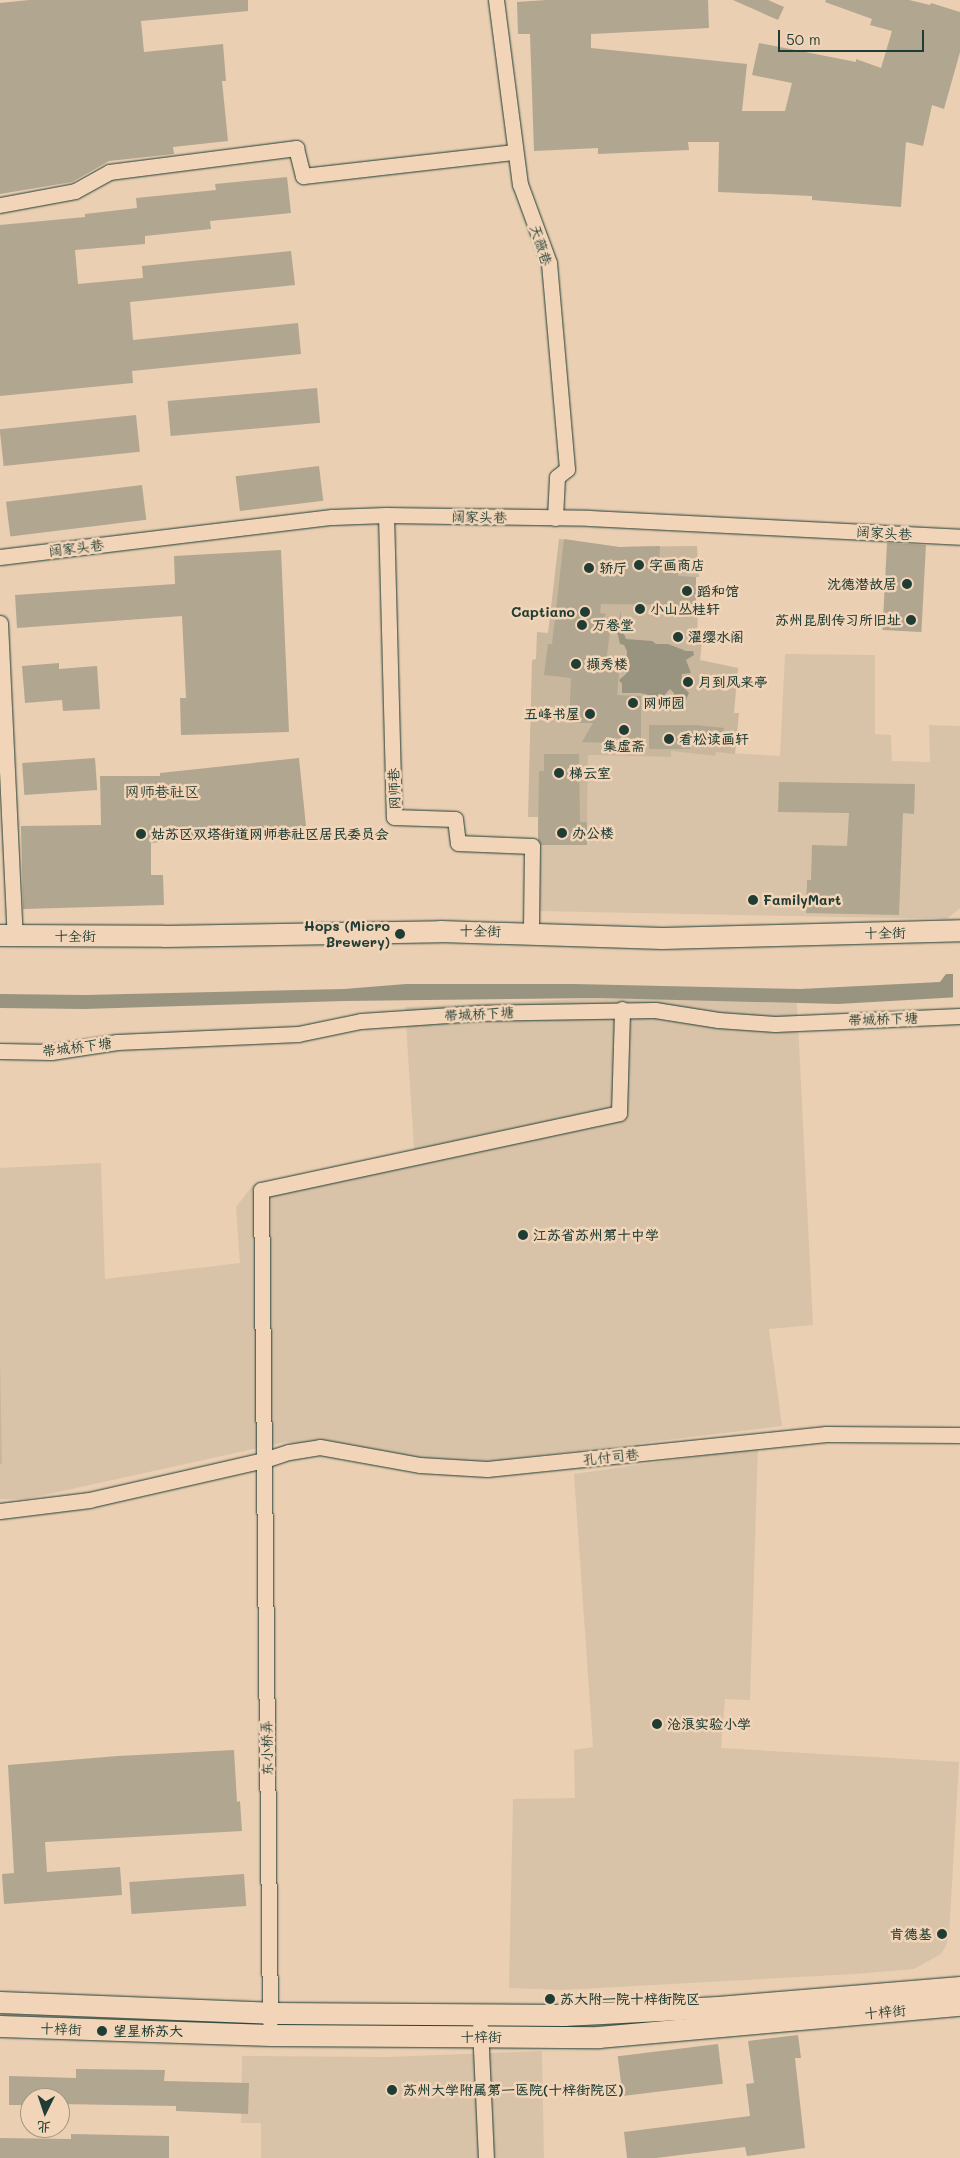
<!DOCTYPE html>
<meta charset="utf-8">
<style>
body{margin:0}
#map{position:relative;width:960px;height:2158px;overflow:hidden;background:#eacfb3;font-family:Mali,"LXGW WenKai TC",sans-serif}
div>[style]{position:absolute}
.built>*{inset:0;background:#d9c3a8}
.green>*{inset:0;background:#c8b69d}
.water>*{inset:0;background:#999480}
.pier>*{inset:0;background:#eacfb3;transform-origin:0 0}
.building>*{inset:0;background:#b1a690;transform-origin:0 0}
.roads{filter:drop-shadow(0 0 1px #1f3d34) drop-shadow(0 0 1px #1f3d34)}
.street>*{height:15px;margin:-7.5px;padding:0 7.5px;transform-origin:7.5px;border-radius:7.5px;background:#f2d5b8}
.secondary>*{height:21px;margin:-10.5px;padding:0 10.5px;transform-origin:10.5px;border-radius:10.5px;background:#f2d5b8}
.dots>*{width:14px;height:14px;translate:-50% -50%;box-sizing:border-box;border:2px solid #f2d5b8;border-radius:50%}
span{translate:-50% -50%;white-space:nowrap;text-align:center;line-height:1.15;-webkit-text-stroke:5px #f2d5b8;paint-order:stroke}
.street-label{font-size:14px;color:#1f3d34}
.poi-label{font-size:14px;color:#1f3d34;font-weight:700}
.left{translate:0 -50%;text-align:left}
.right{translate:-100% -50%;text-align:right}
.neighbourhood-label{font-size:15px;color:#1f3d34}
.north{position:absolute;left:20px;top:2088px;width:50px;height:50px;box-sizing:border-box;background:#f2d5b8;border:1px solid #9e9883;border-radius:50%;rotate:184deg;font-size:14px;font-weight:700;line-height:20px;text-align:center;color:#1f3d34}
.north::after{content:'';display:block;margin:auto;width:18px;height:22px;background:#1f3d34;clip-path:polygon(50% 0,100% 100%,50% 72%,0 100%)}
.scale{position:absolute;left:778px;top:30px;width:146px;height:22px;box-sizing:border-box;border:2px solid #1f3d34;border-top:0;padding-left:6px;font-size:15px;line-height:18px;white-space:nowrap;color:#1f3d34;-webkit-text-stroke:4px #f2d5b8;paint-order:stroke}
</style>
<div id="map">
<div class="built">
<i style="clip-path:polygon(785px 654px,875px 655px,875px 734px,891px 735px,892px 761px,930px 762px,929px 725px,960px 726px,960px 908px,947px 919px,537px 911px,538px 845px,587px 845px,588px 755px,670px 757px,671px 751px,715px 756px,715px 752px,780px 756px)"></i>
<i style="clip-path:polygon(600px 998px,667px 998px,797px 1003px,813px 1325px,769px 1329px,782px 1426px,453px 1466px,286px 1442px,26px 1499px,0 1499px,0 1168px,101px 1163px,105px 1279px,240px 1263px,236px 1207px,253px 1185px,415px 1165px,405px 1007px)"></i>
<i style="clip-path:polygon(758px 1448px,750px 1700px,725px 1699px,721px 1748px,959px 1762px,949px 1935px,946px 1946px,941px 1954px,914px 1969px,855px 1974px,562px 1990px,509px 1988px,513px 1799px,575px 1798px,574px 1750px,593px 1747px,574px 1474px)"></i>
<i style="clip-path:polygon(542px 2051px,544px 2158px,261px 2158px,261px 2123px,241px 2123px,242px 2056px,386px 2057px)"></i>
</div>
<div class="green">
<i style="clip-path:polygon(559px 539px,619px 547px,697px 546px,699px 577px,696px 577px,696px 605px,698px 606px,697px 638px,702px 640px,700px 660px,738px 668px,734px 713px,739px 713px,735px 754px,716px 752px,715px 756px,671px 751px,671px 757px,588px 755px,587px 845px,538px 845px,538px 817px,528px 817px,532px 660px,536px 659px,537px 632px,548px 633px)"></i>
<i style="clip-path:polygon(0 1358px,2px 1464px,0 1464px)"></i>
</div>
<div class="water">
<i style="clip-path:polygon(621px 611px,620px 625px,626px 639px,652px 641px,656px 644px,668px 644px,686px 651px,693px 651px,694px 655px,686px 660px,691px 673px,682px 674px,681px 685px,689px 693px,681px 711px,677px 710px,671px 701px,674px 693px,670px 689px,662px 698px,640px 693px,622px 693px,622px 684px,619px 680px,626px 674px,627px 651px,624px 645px,620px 644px,617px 631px)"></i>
<i style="clip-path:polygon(946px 974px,960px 974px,960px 997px,838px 1004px,600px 998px,344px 1001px,84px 1009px,0 1008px,0 994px,85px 995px,344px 989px,406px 984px,574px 984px,800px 989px,940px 982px)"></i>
</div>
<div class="pier">
<i style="left:953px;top:973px;width:7px;height:27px"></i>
</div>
<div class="building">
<i style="clip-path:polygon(29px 0,248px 0,248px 11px,141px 21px,144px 52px,223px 44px,226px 81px,222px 81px,228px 141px,173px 147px,174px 154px,109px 161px,72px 182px,0 194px,0 3px)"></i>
<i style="clip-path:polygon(547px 0,708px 0,709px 28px,591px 34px,591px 48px,747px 64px,742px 111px,785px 111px,792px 83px,752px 75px,759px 43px,856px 62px,856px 59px,881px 68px,892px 31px,870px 25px,872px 19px,825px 2px,826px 0,909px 0,930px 5px,931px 3px,960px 12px,960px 52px,944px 109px,932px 105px,923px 146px,906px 142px,901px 207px,812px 200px,812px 196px,718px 192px,719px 142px,688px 142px,689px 150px,598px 154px,598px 148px,534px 151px,530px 34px,518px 34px,517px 2px)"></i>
<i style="clip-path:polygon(733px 0,768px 0,784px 7px,778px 20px)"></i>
<i style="clip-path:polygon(287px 177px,291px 213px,210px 221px,211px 229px,145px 236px,145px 244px,75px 250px,78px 284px,143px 278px,142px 266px,291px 251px,295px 285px,130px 302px,133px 340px,298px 323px,301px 354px,132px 371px,133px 383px,0 396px,0 225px,85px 217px,85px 214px,137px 208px,136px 198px,216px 190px,215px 184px)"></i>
<i style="left:317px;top:388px;width:35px;height:150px;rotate:85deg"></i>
<i style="left:136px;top:415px;width:37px;height:137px;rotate:84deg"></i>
<i style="left:319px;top:466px;width:35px;height:84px;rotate:83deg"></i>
<i style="left:142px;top:485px;width:35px;height:137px;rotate:83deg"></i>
<i style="clip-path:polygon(564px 539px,619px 547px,660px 546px,659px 562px,678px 563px,678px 576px,696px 577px,696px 605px,601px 604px,600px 613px,606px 614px,604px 618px,611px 623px,605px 671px,619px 672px,617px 695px,641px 696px,641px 739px,611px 738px,612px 743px,582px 742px,593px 723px,569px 723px,571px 678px,544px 675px,548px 644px,552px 644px)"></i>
<i style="left:887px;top:543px;width:39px;height:87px;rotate:3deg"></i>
<i style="clip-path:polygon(281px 550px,289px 732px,181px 735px,180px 698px,186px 698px,182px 616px,17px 628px,15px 595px,175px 584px,174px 556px)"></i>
<i style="clip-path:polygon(59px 663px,59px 669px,97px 666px,100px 709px,63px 711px,62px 700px,25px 703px,22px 666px)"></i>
<i style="clip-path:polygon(649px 725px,696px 725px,724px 728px,723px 746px,690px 743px,690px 749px,649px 749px)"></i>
<i style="clip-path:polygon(544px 754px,579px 754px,580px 822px,587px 822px,587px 845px,541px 845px,538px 839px,539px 771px,544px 771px)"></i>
<i style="left:95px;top:758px;width:32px;height:73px;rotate:86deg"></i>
<i style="clip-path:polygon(299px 758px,306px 826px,151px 843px,151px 875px,163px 875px,164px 905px,23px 909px,21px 826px,101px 825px,100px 776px,160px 776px,160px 773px)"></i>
<i style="clip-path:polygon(779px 782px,915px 784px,914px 814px,903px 813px,899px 915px,806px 913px,807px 880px,811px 880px,812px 845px,847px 846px,849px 813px,778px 812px)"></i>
<i style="clip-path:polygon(234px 1750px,237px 1802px,240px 1801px,242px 1831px,45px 1842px,47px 1872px,120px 1867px,122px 1895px,4px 1904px,2px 1874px,14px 1873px,8px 1765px,118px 1756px)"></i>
<i style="left:244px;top:1874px;width:32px;height:115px;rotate:86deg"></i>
<i style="clip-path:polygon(798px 2035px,801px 2058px,795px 2058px,805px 2148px,747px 2156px,745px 2147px,656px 2158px,627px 2158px,624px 2132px,750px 2116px,746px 2084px,754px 2083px,748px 2041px)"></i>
<i style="left:718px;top:2044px;width:40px;height:101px;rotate:83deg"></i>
<i style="clip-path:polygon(76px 2069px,165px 2070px,164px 2081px,249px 2083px,248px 2114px,176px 2111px,176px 2106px,60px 2104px,60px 2098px,30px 2098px,30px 2105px,9px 2105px,9px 2076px,76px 2078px)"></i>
<i style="clip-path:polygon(71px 2134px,169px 2136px,169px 2158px,0 2158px,0 2138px,71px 2139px)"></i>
</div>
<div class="roads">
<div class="street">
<i style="left:496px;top:0;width:186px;rotate:82.6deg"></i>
<i style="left:520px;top:184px;width:84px;rotate:69.8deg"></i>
<i style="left:549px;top:263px;width:207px;rotate:85deg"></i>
<i style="left:567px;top:469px;width:13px;rotate:141deg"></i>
<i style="left:557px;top:477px;width:41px;rotate:92.8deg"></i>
<i style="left:0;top:205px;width:76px;rotate:-10.6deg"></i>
<i style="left:75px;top:191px;width:39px;rotate:-29deg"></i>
<i style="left:109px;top:172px;width:189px;rotate:-7.3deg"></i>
<i style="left:296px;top:148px;width:29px;rotate:76deg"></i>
<i style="left:303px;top:176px;width:213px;rotate:-6.5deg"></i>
<i style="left:386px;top:515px;width:302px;rotate:88.5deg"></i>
<i style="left:394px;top:817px;width:61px;rotate:1.9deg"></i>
<i style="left:455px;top:819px;width:24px;rotate:83deg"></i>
<i style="left:458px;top:843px;width:74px;rotate:2.3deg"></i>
<i style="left:532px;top:846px;width:86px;rotate:90.7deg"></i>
<i style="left:0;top:557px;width:334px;rotate:-6.9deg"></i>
<i style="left:332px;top:517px;width:54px;rotate:-2.1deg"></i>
<i style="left:386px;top:515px;width:203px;rotate:0.8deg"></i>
<i style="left:589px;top:518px;width:371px;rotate:2.9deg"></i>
<i style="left:0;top:623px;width:313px;rotate:87.3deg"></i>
<i style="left:0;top:1051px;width:51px;rotate:1.1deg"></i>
<i style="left:51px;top:1052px;width:67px;rotate:-8.6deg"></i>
<i style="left:117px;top:1042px;width:181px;rotate:-2.5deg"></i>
<i style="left:298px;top:1034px;width:64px;rotate:-11.7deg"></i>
<i style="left:361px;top:1021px;width:116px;rotate:-3.9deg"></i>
<i style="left:477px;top:1013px;width:178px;rotate:-1deg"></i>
<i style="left:655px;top:1010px;width:64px;rotate:9deg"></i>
<i style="left:718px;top:1020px;width:57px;rotate:4deg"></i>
<i style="left:775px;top:1024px;width:185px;rotate:-2.5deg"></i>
<i style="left:0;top:1511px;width:90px;rotate:-7deg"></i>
<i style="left:89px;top:1500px;width:180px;rotate:-12.9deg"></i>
<i style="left:264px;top:1460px;width:26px;rotate:-18deg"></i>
<i style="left:289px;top:1452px;width:31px;rotate:-9deg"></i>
<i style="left:320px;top:1447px;width:102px;rotate:10.2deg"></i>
<i style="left:420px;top:1465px;width:67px;rotate:3.4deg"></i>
<i style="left:487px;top:1469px;width:341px;rotate:-5.9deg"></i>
<i style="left:826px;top:1434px;width:134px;rotate:0.4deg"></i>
<i style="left:270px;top:2021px;width:831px;rotate:-90.62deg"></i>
<i style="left:261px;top:1190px;width:366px;rotate:-12.1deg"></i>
<i style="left:619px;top:1113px;width:104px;rotate:-88.3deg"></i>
<i style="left:480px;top:2027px;width:131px;rotate:87.4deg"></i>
</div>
<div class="secondary">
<i style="left:0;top:935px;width:164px;rotate:0.3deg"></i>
<i style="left:164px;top:936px;width:276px;rotate:-1deg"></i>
<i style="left:440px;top:931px;width:222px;rotate:1.8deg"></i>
<i style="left:662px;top:938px;width:298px;rotate:-1.5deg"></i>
<i style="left:0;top:2002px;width:270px;rotate:2.3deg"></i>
<i style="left:270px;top:2013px;width:294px;rotate:0.4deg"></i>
<i style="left:564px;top:2015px;width:154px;rotate:-3deg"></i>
<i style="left:718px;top:2007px;width:243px;rotate:-4.7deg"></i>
<i style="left:0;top:2026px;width:271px;rotate:1.9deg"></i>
<i style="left:271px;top:2035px;width:327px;rotate:0.4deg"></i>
<i style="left:598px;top:2037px;width:363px;rotate:-5.1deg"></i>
</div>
</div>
<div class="dots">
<i style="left:639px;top:565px;background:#1f3d34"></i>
<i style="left:589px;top:568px;background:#1f3d34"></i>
<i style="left:907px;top:584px;background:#1f3d34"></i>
<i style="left:687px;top:591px;background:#1f3d34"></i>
<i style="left:640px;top:609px;background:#1f3d34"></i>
<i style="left:585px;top:612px;background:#1f3d34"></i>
<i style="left:911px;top:620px;background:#1f3d34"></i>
<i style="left:582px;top:625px;background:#1f3d34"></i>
<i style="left:678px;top:637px;background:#1f3d34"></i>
<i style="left:576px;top:664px;background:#1f3d34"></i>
<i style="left:688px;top:682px;background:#1f3d34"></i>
<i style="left:633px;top:703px;background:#1f3d34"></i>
<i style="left:590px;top:714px;background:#1f3d34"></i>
<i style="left:624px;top:730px;background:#1f3d34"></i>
<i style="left:669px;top:739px;background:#1f3d34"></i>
<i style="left:559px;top:773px;background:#1f3d34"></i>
<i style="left:562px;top:833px;background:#1f3d34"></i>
<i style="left:141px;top:834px;background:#1f3d34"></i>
<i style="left:753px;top:900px;background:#1f3d34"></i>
<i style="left:400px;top:934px;background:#1f3d34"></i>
<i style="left:523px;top:1235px;background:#1f3d34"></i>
<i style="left:657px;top:1724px;background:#1f3d34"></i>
<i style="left:942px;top:1934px;background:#1f3d34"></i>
<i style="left:550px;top:1999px;background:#1f3d34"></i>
<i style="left:102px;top:2031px;background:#1f3d34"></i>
<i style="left:392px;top:2090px;background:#1f3d34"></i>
</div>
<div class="street-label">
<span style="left:541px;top:245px;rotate:72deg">天薇巷</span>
<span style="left:479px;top:517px;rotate:1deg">阔家头巷</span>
<span style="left:884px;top:533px;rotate:3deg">阔家头巷</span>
<span style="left:76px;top:548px;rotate:-7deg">阔家头巷</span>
<span style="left:394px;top:789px;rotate:-92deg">网师巷</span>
<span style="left:480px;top:931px;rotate:1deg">十全街</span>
<span style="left:885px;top:933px;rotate:-1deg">十全街</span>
<span style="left:75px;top:936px">十全街</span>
<span style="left:479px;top:1014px;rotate:-3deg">带城桥下塘</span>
<span style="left:883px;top:1019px;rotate:-2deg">带城桥下塘</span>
<span style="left:77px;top:1047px;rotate:-7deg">带城桥下塘</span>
<span style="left:611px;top:1457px;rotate:-6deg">孔付司巷</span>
<span style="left:267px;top:1748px;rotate:-91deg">东小桥弄</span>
<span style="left:885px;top:2012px;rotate:-5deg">十梓街</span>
<span style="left:61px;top:2029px;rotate:2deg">十梓街</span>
<span style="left:481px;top:2037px">十梓街</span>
</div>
<div class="poi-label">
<span class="left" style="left:649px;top:565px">字画商店</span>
<span class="left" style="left:599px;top:568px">轿厅</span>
<span class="right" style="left:897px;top:584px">沈德潜故居</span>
<span class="left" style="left:697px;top:591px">蹈和馆</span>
<span class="left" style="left:650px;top:609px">小山丛桂轩</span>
<span class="right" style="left:575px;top:612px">Captiano</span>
<span class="right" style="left:901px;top:620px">苏州昆剧传习所旧址</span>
<span class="left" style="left:592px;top:625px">万卷堂</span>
<span class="left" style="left:688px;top:637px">濯缨水阁</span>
<span class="left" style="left:586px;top:664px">撷秀楼</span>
<span class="left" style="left:698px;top:682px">月到风来亭</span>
<span class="left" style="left:643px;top:703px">网师园</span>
<span class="right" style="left:580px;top:714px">五峰书屋</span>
<span class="left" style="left:679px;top:739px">看松读画轩</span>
<span style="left:624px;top:746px">集虚斋</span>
<span class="left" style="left:569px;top:773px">梯云室</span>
<span class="left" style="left:572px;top:833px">办公楼</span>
<span class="left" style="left:151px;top:834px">姑苏区双塔街道网师巷社区居民委员会</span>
<span class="left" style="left:763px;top:900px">FamilyMart</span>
<span class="right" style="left:390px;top:934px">Hops (Micro<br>Brewery)</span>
<span class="left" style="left:533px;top:1235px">江苏省苏州第十中学</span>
<span class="left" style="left:667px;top:1724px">沧浪实验小学</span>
<span class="right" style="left:932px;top:1934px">肯德基</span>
<span class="left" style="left:560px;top:1999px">苏大附一院十梓街院区</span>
<span class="left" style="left:113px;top:2031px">望星桥苏大</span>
<span class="left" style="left:403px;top:2090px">苏州大学附属第一医院(十梓街院区)</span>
</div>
<div class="neighbourhood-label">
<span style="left:162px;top:792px">网师巷社区</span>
</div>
<div class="north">北</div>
<div class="scale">50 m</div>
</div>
